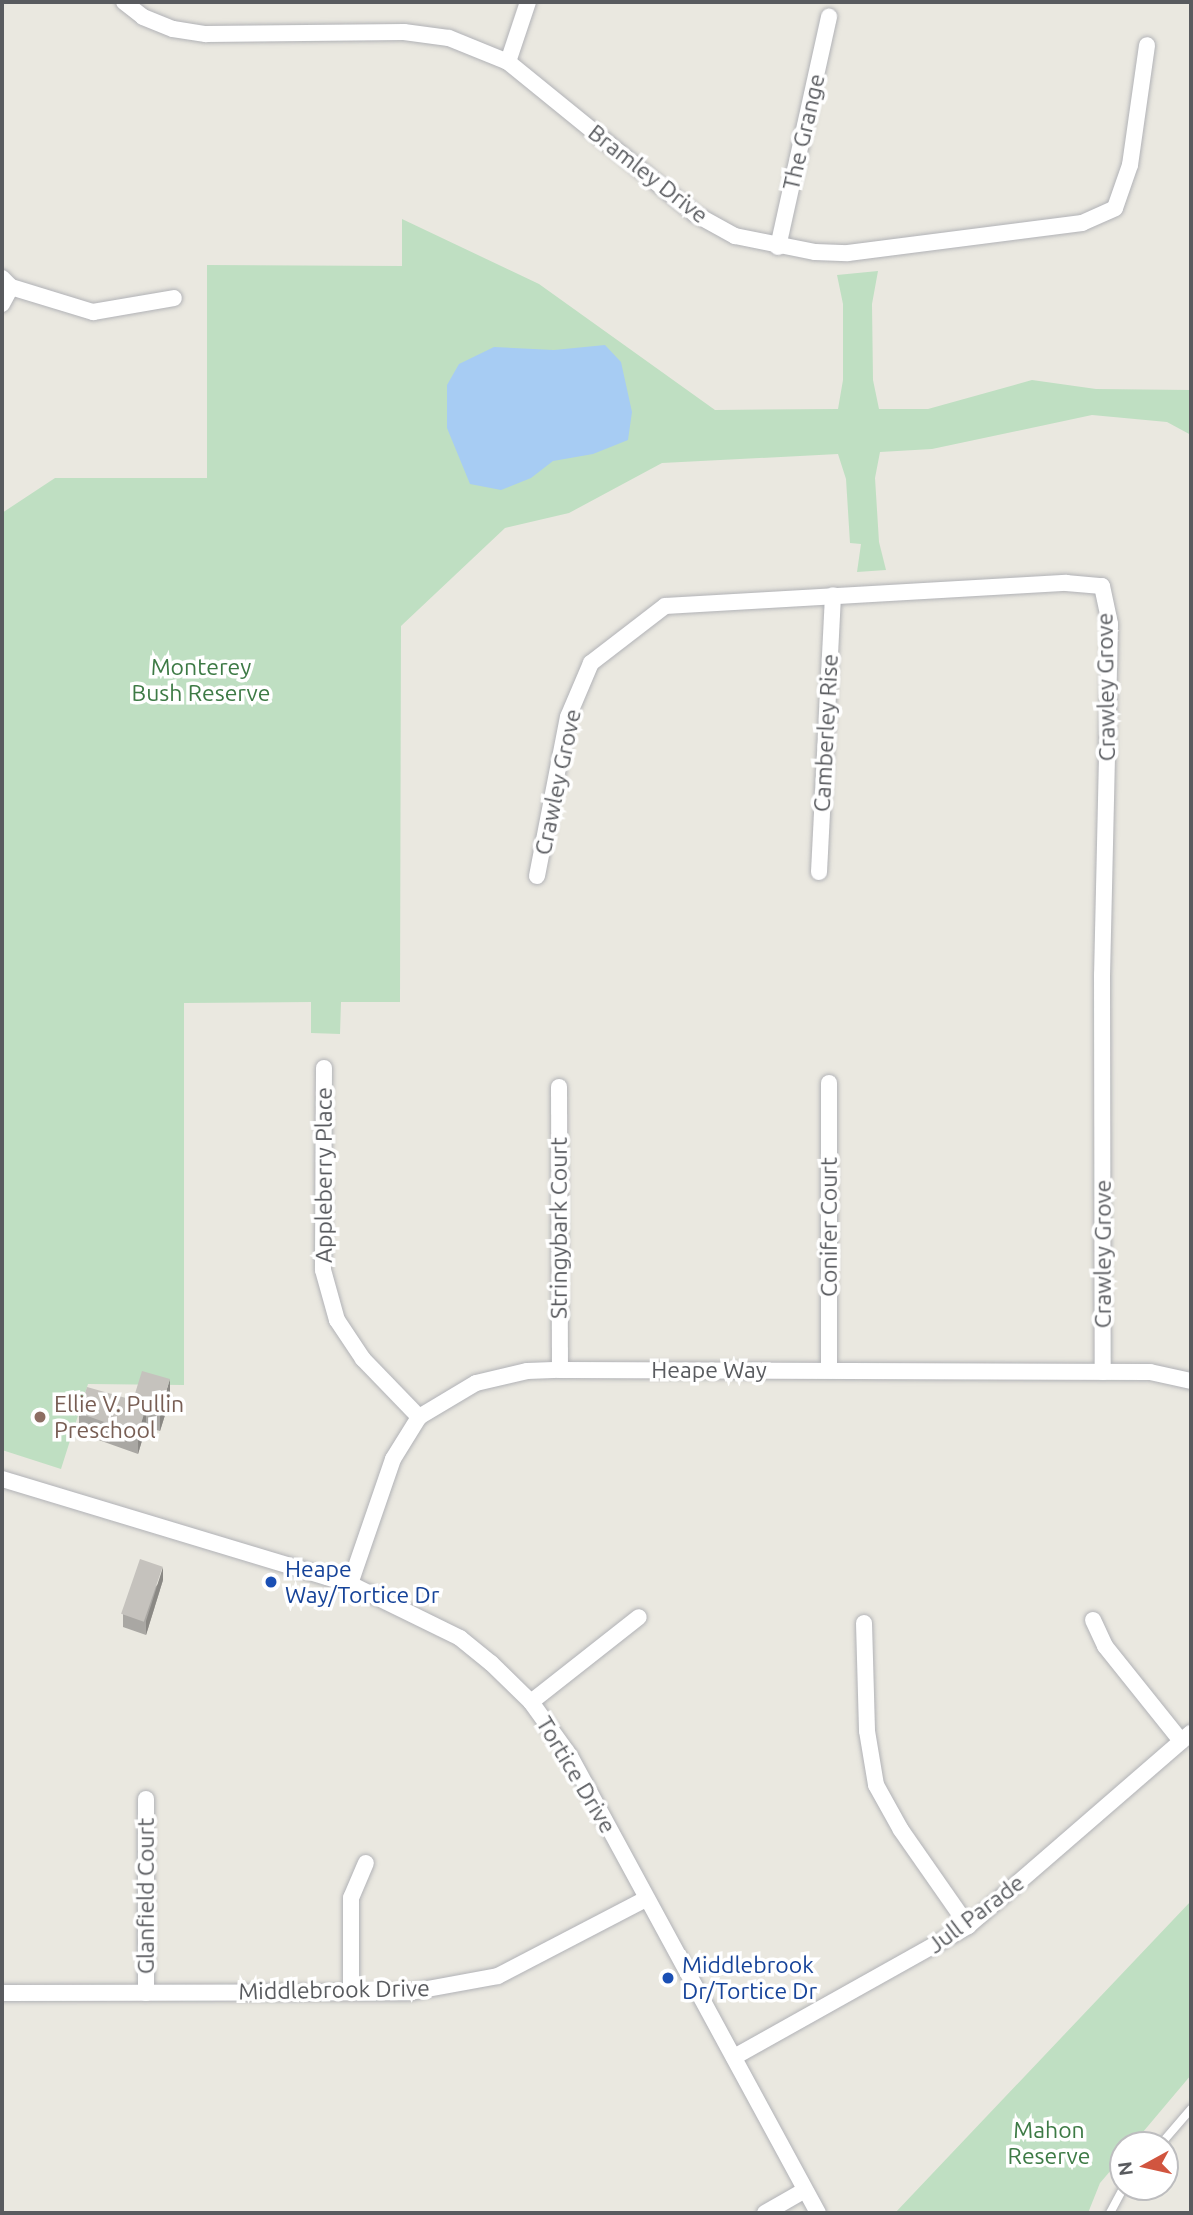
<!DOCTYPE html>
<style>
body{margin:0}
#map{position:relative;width:1193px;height:2215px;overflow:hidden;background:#eae8e0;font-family:Ubuntu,sans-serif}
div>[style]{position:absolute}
.green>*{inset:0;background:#bfdfc2}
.water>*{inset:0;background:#a7ccf3}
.roads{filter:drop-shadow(0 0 2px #b1b2b6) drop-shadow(0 0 2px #b1b2b6)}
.lane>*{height:8px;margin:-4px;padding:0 4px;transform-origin:4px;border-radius:4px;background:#fff}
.street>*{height:16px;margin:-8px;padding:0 8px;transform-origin:8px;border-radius:8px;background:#fff}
.wall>*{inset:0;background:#a9a7a3}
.shaded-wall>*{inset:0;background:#8a8884}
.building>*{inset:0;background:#c5c2bd;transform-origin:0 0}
.dots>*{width:19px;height:19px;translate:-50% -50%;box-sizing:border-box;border:4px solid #fff;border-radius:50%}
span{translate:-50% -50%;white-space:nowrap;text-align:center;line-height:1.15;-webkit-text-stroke:7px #fff;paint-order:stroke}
.street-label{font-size:23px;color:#595b5f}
.park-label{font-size:23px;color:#3d7a45}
.education-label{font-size:23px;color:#785e54}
.left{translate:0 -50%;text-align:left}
.transit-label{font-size:23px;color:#164399}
.frame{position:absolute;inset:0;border:4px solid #595b5f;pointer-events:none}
.north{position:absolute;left:1109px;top:2131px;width:70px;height:70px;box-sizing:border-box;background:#fff;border:2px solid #bdbdbf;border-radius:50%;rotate:262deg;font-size:19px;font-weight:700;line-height:28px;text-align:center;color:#595b5f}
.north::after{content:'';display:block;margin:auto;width:24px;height:32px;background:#d1553f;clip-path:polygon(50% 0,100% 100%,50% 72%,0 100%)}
</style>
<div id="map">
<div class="green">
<i style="clip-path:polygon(402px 219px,539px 284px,715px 410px,838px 409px,843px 380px,843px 304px,837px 275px,878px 271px,872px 304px,873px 380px,879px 409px,928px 409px,1032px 380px,1096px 389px,1191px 390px,1191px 435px,1167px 422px,1092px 415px,932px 449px,880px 452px,875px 478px,879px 542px,886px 570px,857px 572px,861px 544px,850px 543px,846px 479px,838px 454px,662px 463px,569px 513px,505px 528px,401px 626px,400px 1002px,341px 1002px,340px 1034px,311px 1033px,311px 1002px,184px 1003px,184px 1385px,88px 1384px,61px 1469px,2px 1450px,2px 513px,55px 478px,207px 478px,207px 265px,402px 266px)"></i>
<i style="clip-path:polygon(1191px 1901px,1191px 2075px,1132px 2145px,1123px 2145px,1123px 2156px,1100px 2183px,1088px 2213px,895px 2213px)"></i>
</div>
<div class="water">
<i style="clip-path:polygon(605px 345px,621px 362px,632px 412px,628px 440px,593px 454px,553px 461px,531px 478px,501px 490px,470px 484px,447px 428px,447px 385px,459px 364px,494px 347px,554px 350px)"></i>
</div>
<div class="roads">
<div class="lane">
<i style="left:1160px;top:2145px;width:48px;rotate:-49.3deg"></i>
<i style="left:1110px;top:2213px;width:30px;rotate:-62deg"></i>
</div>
<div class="street">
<i style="left:124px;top:2px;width:24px;rotate:38deg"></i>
<i style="left:143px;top:17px;width:32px;rotate:22deg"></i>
<i style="left:173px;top:29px;width:33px;rotate:9deg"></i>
<i style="left:206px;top:34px;width:198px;rotate:-0.6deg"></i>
<i style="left:404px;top:32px;width:45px;rotate:7.6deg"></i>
<i style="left:449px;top:38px;width:64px;rotate:22.1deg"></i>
<i style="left:508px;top:62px;width:241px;rotate:39.1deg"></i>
<i style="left:695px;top:214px;width:46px;rotate:28.8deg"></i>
<i style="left:735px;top:236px;width:82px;rotate:11.3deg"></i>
<i style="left:815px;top:252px;width:33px;rotate:2deg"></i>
<i style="left:848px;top:253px;width:236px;rotate:-7.3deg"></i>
<i style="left:1082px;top:223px;width:36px;rotate:-24deg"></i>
<i style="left:1115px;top:208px;width:46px;rotate:-70.8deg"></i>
<i style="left:1130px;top:165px;width:121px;rotate:-81.9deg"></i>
<i style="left:508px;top:62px;width:63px;rotate:-71.6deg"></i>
<i style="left:778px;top:247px;width:236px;rotate:-77.5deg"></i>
<i style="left:2px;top:278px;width:13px;rotate:45deg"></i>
<i style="left:11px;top:287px;width:86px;rotate:17deg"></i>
<i style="left:93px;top:312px;width:82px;rotate:-9.8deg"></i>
<i style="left:2px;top:304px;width:19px;rotate:-62deg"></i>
<i style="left:819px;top:872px;width:277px;rotate:-87.1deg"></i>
<i style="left:537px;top:876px;width:162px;rotate:-79deg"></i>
<i style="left:568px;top:717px;width:59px;rotate:-66.9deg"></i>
<i style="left:591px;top:663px;width:93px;rotate:-37.6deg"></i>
<i style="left:665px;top:606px;width:402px;rotate:-3.3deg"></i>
<i style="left:1066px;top:583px;width:36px;rotate:5deg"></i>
<i style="left:1102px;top:586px;width:39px;rotate:78deg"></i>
<i style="left:1110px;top:624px;width:351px;rotate:91.3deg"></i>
<i style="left:1102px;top:975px;width:397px;rotate:89.9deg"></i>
<i style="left:324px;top:1068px;width:202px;rotate:90.3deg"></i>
<i style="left:323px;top:1270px;width:52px;rotate:74.4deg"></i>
<i style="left:337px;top:1320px;width:47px;rotate:56.3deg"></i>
<i style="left:363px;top:1359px;width:81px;rotate:46deg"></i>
<i style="left:829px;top:1083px;width:287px;rotate:90deg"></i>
<i style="left:559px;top:1087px;width:283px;rotate:89.8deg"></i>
<i style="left:2px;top:1479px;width:363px;rotate:16.8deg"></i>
<i style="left:350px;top:1584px;width:123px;rotate:26.1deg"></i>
<i style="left:460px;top:1638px;width:40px;rotate:39deg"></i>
<i style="left:491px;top:1663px;width:56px;rotate:44.3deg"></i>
<i style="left:531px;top:1702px;width:67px;rotate:54.2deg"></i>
<i style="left:570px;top:1756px;width:520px;rotate:61.51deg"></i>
<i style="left:350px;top:1584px;width:132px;rotate:-71deg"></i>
<i style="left:393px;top:1459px;width:49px;rotate:-58.2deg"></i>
<i style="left:419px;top:1417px;width:66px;rotate:-30.8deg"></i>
<i style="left:476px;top:1383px;width:52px;rotate:-13.2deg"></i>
<i style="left:527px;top:1371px;width:33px;rotate:-2deg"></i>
<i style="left:560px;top:1370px;width:590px;rotate:0.19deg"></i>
<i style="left:1150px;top:1372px;width:42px;rotate:12.4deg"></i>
<i style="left:1093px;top:1620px;width:29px;rotate:65deg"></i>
<i style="left:1105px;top:1646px;width:122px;rotate:51.3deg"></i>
<i style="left:864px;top:1623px;width:108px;rotate:88.4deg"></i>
<i style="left:867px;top:1731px;width:55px;rotate:80.5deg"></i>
<i style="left:876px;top:1785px;width:51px;rotate:60.9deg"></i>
<i style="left:901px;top:1830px;width:117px;rotate:55.1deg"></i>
<i style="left:531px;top:1702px;width:137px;rotate:-38.2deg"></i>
<i style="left:351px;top:1992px;width:94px;rotate:-90deg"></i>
<i style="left:351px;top:1898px;width:38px;rotate:-67deg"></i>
<i style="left:2px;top:1993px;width:409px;rotate:-0.1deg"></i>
<i style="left:411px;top:1992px;width:88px;rotate:-10.4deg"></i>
<i style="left:498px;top:1976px;width:167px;rotate:-27.5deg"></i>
<i style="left:146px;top:1993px;width:194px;rotate:-90deg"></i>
<i style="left:734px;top:2057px;width:268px;rotate:-29.2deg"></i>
<i style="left:968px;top:1926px;width:295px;rotate:-40.9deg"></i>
<i style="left:765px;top:2213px;width:46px;rotate:-29.9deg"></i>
</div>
</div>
<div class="wall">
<i style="clip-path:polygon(170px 1399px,160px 1431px,146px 1427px,138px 1454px,79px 1433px,79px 1413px,133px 1400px)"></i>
<i style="clip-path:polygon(163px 1580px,146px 1635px,123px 1627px,123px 1614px)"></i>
</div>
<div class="shaded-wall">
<i style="clip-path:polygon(170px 1379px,170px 1399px,160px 1431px,160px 1411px)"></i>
<i style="clip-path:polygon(146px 1407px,146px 1427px,138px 1454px,138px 1434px)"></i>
<i style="clip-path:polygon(163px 1567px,163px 1580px,146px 1635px,146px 1621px)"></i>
</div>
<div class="building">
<i style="clip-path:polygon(142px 1371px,170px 1379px,160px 1411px,146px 1407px,138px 1434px,79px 1413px,87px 1387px,133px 1400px)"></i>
<i style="left:140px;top:1559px;width:24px;height:58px;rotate:19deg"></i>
</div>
<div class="dots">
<i style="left:40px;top:1417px;background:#8d6e63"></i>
<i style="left:271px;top:1582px;background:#1a4fb4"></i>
<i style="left:668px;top:1978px;background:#1a4fb4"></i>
</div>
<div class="street-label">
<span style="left:804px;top:132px;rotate:-77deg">The Grange</span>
<span style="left:648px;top:174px;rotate:38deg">Bramley Drive</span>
<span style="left:1106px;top:687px;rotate:-91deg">Crawley Grove</span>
<span style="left:826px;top:733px;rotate:-87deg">Camberley Rise</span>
<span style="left:558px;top:782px;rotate:-78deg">Crawley Grove</span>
<span style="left:324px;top:1175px;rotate:-90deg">Appleberry Place</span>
<span style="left:829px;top:1227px;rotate:-90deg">Conifer Court</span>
<span style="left:559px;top:1228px;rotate:-90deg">Stringybark Court</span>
<span style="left:1103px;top:1254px;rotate:-90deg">Crawley Grove</span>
<span style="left:709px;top:1370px">Heape Way</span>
<span style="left:576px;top:1775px;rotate:59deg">Tortice Drive</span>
<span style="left:146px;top:1896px;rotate:-90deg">Glanfield Court</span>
<span style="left:976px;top:1914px;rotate:-37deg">Jull Parade</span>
<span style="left:334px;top:1990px;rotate:-1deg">Middlebrook Drive</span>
</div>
<div class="park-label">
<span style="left:201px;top:680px">Monterey<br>Bush Reserve</span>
<span style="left:1049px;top:2143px">Mahon<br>Reserve</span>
</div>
<div class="education-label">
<span class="left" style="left:54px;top:1417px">Ellie V. Pullin<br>Preschool</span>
</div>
<div class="transit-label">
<span class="left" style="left:285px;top:1582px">Heape<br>Way/Tortice Dr</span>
<span class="left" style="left:682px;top:1978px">Middlebrook<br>Dr/Tortice Dr</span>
</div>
<div class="frame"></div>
<div class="north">N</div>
</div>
